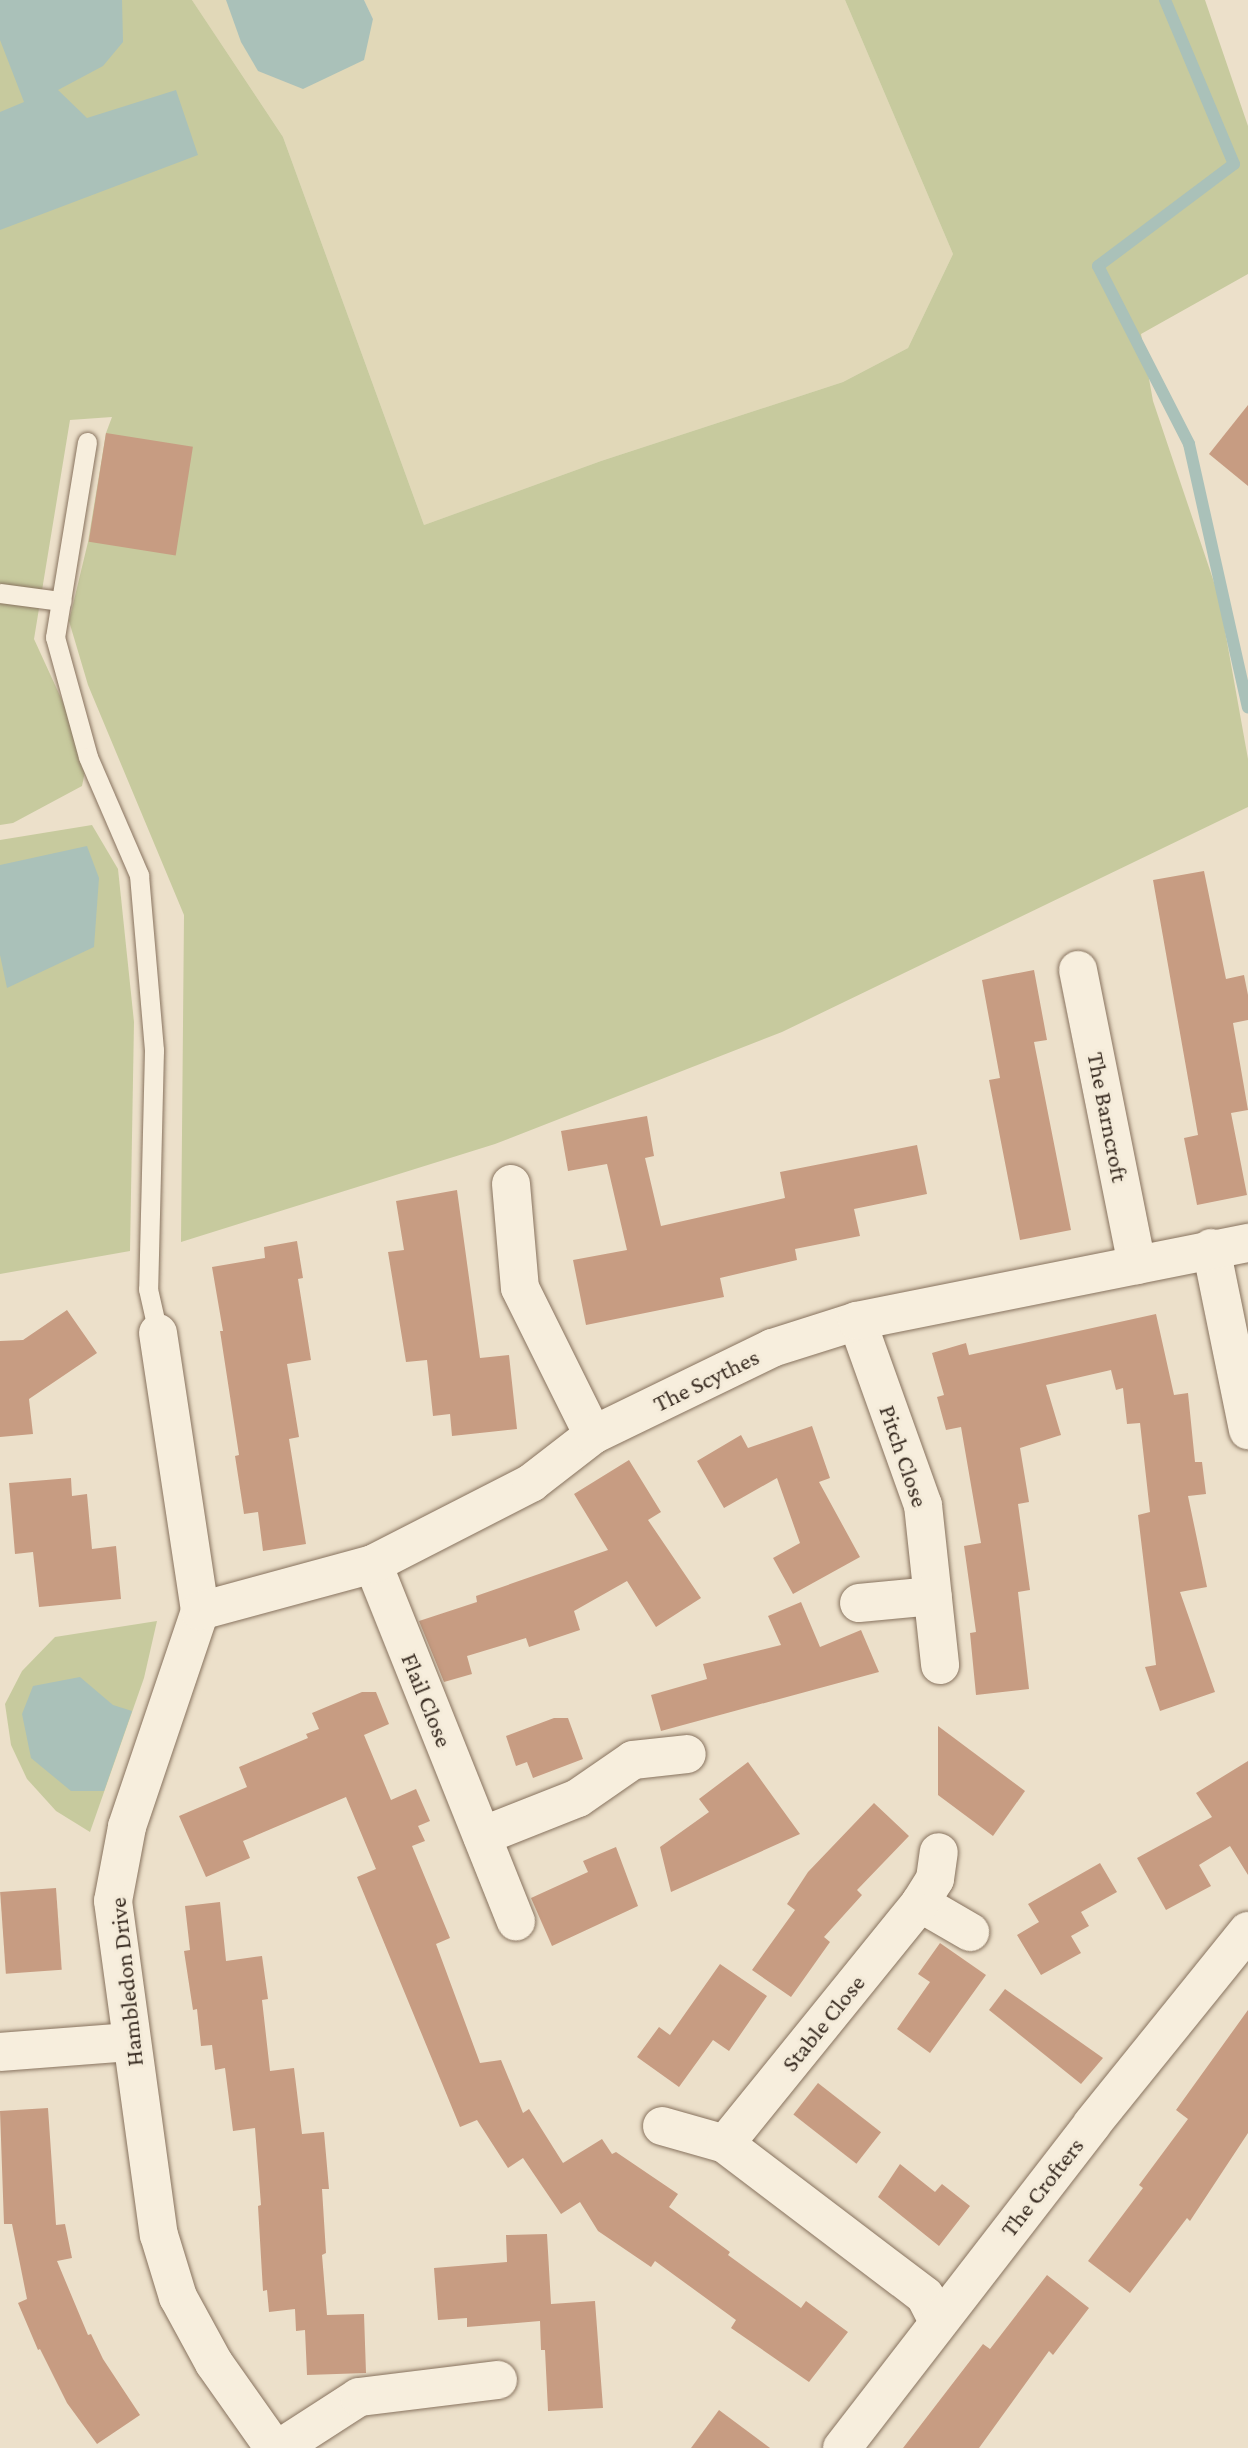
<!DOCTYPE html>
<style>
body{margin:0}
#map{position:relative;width:1248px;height:2448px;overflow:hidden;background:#ece0ca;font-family:"Crimson Pro",serif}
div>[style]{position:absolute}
.farmland>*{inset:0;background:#e1d8b8}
.green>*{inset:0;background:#c7ca9e}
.water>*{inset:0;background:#aac1b9}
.stream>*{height:12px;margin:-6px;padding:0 6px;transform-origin:6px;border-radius:6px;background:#aac1b9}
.building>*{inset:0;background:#c79c82;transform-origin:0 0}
.roads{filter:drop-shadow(0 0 2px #88735f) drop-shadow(0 0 2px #88735f)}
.service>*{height:19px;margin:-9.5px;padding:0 9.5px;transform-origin:9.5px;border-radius:9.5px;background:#f7eedd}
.minor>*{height:38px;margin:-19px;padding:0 19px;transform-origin:19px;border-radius:19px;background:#f7eedd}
span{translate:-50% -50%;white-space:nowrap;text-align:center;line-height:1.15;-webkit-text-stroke:6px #f4ebd9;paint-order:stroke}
.street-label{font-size:24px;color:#392c22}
</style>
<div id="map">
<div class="farmland">
<i style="clip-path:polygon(192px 0,226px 0,373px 19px,364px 0,845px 0,953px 254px,908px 348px,843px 382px,601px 461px,424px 525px,283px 137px)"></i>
</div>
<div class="green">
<i style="clip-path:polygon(0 0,192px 0,283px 137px,424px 525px,601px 461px,843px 382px,908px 348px,953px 254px,845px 0,1205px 0,1248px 126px,1248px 274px,1141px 334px,1153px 401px,1219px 597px,1248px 759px,1248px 807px,782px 1032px,495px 1144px,181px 1242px,184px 915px,88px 685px,69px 621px,88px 542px,106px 433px,112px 417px,70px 420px,34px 639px,88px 757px,82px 786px,13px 823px,0 825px)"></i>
<i style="clip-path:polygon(92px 825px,118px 869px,134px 1022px,130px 1251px,0 1274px,0 840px)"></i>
<i style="clip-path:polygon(157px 1621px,144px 1678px,90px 1832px,56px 1811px,27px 1779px,11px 1745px,5px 1704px,22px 1671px,55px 1637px)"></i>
</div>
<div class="water">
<i style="clip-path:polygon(0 0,122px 0,123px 42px,103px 66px,58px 90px,87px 118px,176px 90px,198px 155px,0 230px,0 112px,24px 102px,0 40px)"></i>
<i style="clip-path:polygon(226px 0,364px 0,373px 19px,364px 60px,303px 89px,258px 71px,241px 42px)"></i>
<i style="clip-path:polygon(87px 846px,99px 878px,94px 947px,7px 988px,0 955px,0 865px)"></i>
<i style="clip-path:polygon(80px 1677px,113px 1705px,132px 1711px,104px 1791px,71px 1791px,31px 1758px,22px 1714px,33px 1686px)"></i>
</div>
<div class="stream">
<i style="left:1165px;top:0;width:178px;rotate:67.2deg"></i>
<i style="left:1234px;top:164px;width:170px;rotate:143.1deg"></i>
<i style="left:1098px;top:266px;width:200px;rotate:62.9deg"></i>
<i style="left:1189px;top:444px;width:270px;rotate:77.4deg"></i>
</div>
<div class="building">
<i style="clip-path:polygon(1248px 405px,1248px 486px,1209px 454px)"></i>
<i style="left:106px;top:433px;width:88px;height:110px;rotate:9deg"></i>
<i style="clip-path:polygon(1204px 871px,1226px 979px,1244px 975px,1248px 995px,1248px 1020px,1233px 1023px,1248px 1110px,1231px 1113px,1247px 1195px,1197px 1205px,1184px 1138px,1198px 1135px,1153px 880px)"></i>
<i style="clip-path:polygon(1034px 970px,1047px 1040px,1034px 1042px,1071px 1230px,1020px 1240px,989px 1080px,1000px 1078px,982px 980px)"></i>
<i style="clip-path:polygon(647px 1116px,654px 1156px,645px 1158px,661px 1226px,785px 1198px,780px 1172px,917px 1145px,927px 1194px,854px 1209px,860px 1236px,795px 1249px,797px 1260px,720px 1278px,724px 1297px,586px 1325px,573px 1260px,627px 1250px,607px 1164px,568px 1171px,561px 1131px)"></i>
<i style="clip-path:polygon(457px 1190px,480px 1358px,509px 1355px,517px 1429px,452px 1436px,450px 1414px,433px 1416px,427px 1360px,406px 1362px,388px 1252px,404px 1250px,396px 1201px)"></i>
<i style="clip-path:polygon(297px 1241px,303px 1278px,298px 1279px,311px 1360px,287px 1364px,299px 1437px,289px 1439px,306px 1544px,263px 1551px,258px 1512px,244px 1514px,235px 1456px,239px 1455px,220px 1331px,223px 1331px,212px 1267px,265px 1258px,264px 1247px)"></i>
<i style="clip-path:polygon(67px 1310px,97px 1353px,29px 1399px,33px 1434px,0 1437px,0 1341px,23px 1340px)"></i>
<i style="clip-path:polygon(1156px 1314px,1174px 1395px,1188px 1393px,1195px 1462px,1202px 1462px,1206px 1494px,1188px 1496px,1207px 1587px,1180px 1592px,1215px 1692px,1160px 1711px,1145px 1667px,1156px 1665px,1138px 1515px,1150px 1512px,1140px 1423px,1127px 1424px,1123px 1388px,1116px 1390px,1111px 1370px,1046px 1385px,1061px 1435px,1020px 1448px,1029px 1502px,1018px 1504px,1030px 1590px,1018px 1592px,1029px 1689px,976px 1695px,970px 1633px,976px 1632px,964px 1546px,981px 1543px,961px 1427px,946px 1430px,937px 1397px,944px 1395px,932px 1353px,966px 1343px,969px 1355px)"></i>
<i style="clip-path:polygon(812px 1426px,830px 1478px,819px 1482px,860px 1557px,793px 1594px,773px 1558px,800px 1543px,777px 1478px,724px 1508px,697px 1461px,741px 1435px,748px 1448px)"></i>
<i style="clip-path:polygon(629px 1460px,661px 1512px,648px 1520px,701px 1598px,656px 1627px,627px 1581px,574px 1611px,580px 1630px,529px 1647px,526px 1638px,467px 1656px,472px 1674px,444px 1682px,419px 1621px,477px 1602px,476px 1596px,608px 1550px,574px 1494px)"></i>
<i style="clip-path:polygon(71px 1478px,72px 1496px,87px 1494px,92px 1549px,116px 1546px,121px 1599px,39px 1607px,33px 1552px,15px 1554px,9px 1483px)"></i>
<i style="clip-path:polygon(801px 1602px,820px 1647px,861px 1630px,879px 1672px,661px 1731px,651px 1695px,707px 1679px,703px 1664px,781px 1645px,768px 1616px)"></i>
<i style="clip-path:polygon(362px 1692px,376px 1692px,389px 1724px,364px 1735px,391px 1800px,416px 1789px,430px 1821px,418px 1826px,425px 1841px,412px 1846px,450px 1938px,436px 1944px,480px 2063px,501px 2060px,523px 2113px,529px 2109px,563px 2163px,602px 2139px,612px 2154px,616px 2152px,678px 2194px,669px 2207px,730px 2252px,728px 2255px,801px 2308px,806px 2301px,848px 2332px,809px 2382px,731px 2328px,736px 2320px,655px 2261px,651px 2267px,598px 2231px,580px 2202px,561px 2214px,523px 2158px,508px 2168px,477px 2120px,460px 2127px,357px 1877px,376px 1869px,346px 1797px,243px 1841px,250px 1858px,206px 1877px,179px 1816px,247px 1787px,239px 1767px,308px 1738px,306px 1734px,319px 1729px,312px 1713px)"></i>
<i style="clip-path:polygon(554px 1718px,568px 1718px,583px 1759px,533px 1778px,527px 1762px,516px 1766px,506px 1736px)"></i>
<i style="clip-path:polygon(938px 1726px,1025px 1791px,993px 1836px,938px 1795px)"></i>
<i style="clip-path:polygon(1248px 1761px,1248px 1875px,1230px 1846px,1199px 1865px,1211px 1886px,1166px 1910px,1137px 1858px,1212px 1817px,1196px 1793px)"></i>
<i style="clip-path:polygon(748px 1762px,800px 1834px,671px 1892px,660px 1847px,709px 1812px,699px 1799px)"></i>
<i style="clip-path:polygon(874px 1803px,909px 1836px,857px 1890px,862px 1895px,824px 1937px,830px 1942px,791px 1997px,752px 1970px,795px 1910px,787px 1904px,808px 1872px)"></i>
<i style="clip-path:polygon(616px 1847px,638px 1906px,552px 1946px,531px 1898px,588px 1872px,583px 1861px)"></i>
<i style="clip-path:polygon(1100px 1863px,1117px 1892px,1081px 1912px,1089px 1926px,1071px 1936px,1081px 1953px,1041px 1975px,1017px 1935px,1039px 1922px,1028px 1904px)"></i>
<i style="left:56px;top:1888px;width:82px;height:56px;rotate:86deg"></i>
<i style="clip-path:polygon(220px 1902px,226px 1961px,262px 1956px,268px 1999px,262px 2000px,270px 2071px,294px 2068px,302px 2134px,324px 2132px,329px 2189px,322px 2189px,326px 2253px,322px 2255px,327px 2315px,364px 2314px,366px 2373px,307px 2375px,305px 2330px,296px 2331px,295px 2309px,269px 2312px,267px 2290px,263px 2291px,258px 2206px,261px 2205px,255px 2128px,233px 2131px,225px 2068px,215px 2070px,212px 2045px,201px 2046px,197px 2009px,193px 2010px,184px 1951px,190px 1950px,185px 1906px)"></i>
<i style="clip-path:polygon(940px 1943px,986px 1975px,930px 2053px,897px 2029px,930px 1982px,918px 1974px)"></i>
<i style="clip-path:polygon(720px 1964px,767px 1996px,729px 2051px,713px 2040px,679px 2087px,637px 2057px,659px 2027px,670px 2035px)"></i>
<i style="clip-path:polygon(1005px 1989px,1103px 2058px,1081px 2084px,989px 2010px)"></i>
<i style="clip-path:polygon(1248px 2010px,1248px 2133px,1190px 2221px,1187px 2218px,1130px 2293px,1088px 2261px,1143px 2188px,1139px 2185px,1188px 2119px,1176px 2110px)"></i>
<i style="left:818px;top:2083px;width:80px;height:40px;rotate:38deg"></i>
<i style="clip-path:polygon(48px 2108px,56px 2225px,65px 2224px,72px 2258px,57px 2261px,88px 2335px,91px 2334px,103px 2359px,140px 2415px,97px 2444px,67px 2403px,40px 2349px,38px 2350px,18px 2303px,27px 2299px,12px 2224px,4px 2224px,0 2111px)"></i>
<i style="clip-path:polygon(900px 2164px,935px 2192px,942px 2184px,970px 2206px,939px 2246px,878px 2197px)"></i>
<i style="clip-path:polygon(547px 2234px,551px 2304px,595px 2301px,603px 2408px,548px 2411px,545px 2350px,541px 2350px,540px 2321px,467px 2327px,467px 2318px,438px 2320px,434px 2268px,507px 2262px,506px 2235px)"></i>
<i style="clip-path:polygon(1047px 2275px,1089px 2308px,1053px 2355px,1049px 2351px,979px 2448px,903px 2448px,983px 2344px,990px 2349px)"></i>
<i style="clip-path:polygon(719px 2410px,770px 2448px,691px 2448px)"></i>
</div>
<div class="roads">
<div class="service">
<i style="left:87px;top:442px;width:198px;rotate:99.3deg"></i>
<i style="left:55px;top:637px;width:124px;rotate:74.6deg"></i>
<i style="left:88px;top:757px;width:129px;rotate:66.6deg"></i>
<i style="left:139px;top:875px;width:176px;rotate:85.1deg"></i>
<i style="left:154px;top:1050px;width:239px;rotate:91.4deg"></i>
<i style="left:148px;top:1289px;width:45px;rotate:77.2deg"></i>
<i style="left:0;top:593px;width:62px;rotate:7.5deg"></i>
</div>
<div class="minor">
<i style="left:1078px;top:970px;width:301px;rotate:78.7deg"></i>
<i style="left:511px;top:1184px;width:104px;rotate:85.1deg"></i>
<i style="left:520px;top:1288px;width:164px;rotate:63.6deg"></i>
<i style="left:1211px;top:1248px;width:186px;rotate:78.5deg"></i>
<i style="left:857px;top:1321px;width:195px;rotate:70.3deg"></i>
<i style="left:923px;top:1505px;width:161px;rotate:83.9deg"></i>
<i style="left:158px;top:1333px;width:281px;rotate:81.4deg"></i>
<i style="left:200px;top:1611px;width:228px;rotate:108.7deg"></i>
<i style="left:127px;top:1827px;width:75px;rotate:100.7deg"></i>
<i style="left:113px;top:1901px;width:337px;rotate:82.2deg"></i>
<i style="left:159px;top:2235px;width:65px;rotate:73deg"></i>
<i style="left:178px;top:2297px;width:75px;rotate:61.4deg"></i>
<i style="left:214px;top:2363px;width:104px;rotate:54.8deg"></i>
<i style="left:373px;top:1564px;width:385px;rotate:68.2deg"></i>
<i style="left:859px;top:1603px;width:74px;rotate:-5.4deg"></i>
<i style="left:200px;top:1611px;width:179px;rotate:-15.2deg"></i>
<i style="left:373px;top:1564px;width:178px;rotate:-27.1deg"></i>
<i style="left:531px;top:1483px;width:78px;rotate:-37.7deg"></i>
<i style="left:593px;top:1435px;width:199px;rotate:-25.9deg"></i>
<i style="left:772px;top:1348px;width:89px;rotate:-17.6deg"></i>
<i style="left:857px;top:1321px;width:399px;rotate:-11.3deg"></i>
<i style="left:482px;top:1836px;width:103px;rotate:-21.6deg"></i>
<i style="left:578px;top:1798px;width:67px;rotate:-34.6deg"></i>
<i style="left:633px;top:1760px;width:54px;rotate:-6.3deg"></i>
<i style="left:920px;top:1903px;width:58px;rotate:30.1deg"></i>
<i style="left:0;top:2052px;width:131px;rotate:-4.4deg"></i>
<i style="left:662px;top:2126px;width:66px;rotate:15.9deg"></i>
<i style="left:725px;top:2144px;width:251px;rotate:37.2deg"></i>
<i style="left:925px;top:2296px;width:28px;rotate:63deg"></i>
<i style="left:725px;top:2144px;width:310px;rotate:-51deg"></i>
<i style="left:920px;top:1903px;width:28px;rotate:-58deg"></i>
<i style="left:935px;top:1879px;width:27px;rotate:-82deg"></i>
<i style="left:280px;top:2448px;width:94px;rotate:-32.8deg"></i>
<i style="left:359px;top:2397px;width:140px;rotate:-7deg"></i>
<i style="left:842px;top:2448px;width:409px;rotate:-52.3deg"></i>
<i style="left:1092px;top:2124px;width:248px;rotate:-51.1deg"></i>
</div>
</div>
<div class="street-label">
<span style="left:1108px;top:1117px;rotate:79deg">The Barncroft</span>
<span style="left:706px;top:1380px;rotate:-26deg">The Scythes</span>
<span style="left:904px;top:1456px;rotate:71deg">Pitch Close</span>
<span style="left:427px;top:1700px;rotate:68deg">Flail Close</span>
<span style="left:126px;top:1982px;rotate:-96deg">Hambledon Drive</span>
<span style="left:823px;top:2023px;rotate:-51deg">Stable Close</span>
<span style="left:1042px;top:2187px;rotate:-52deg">The Crofters</span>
</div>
</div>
